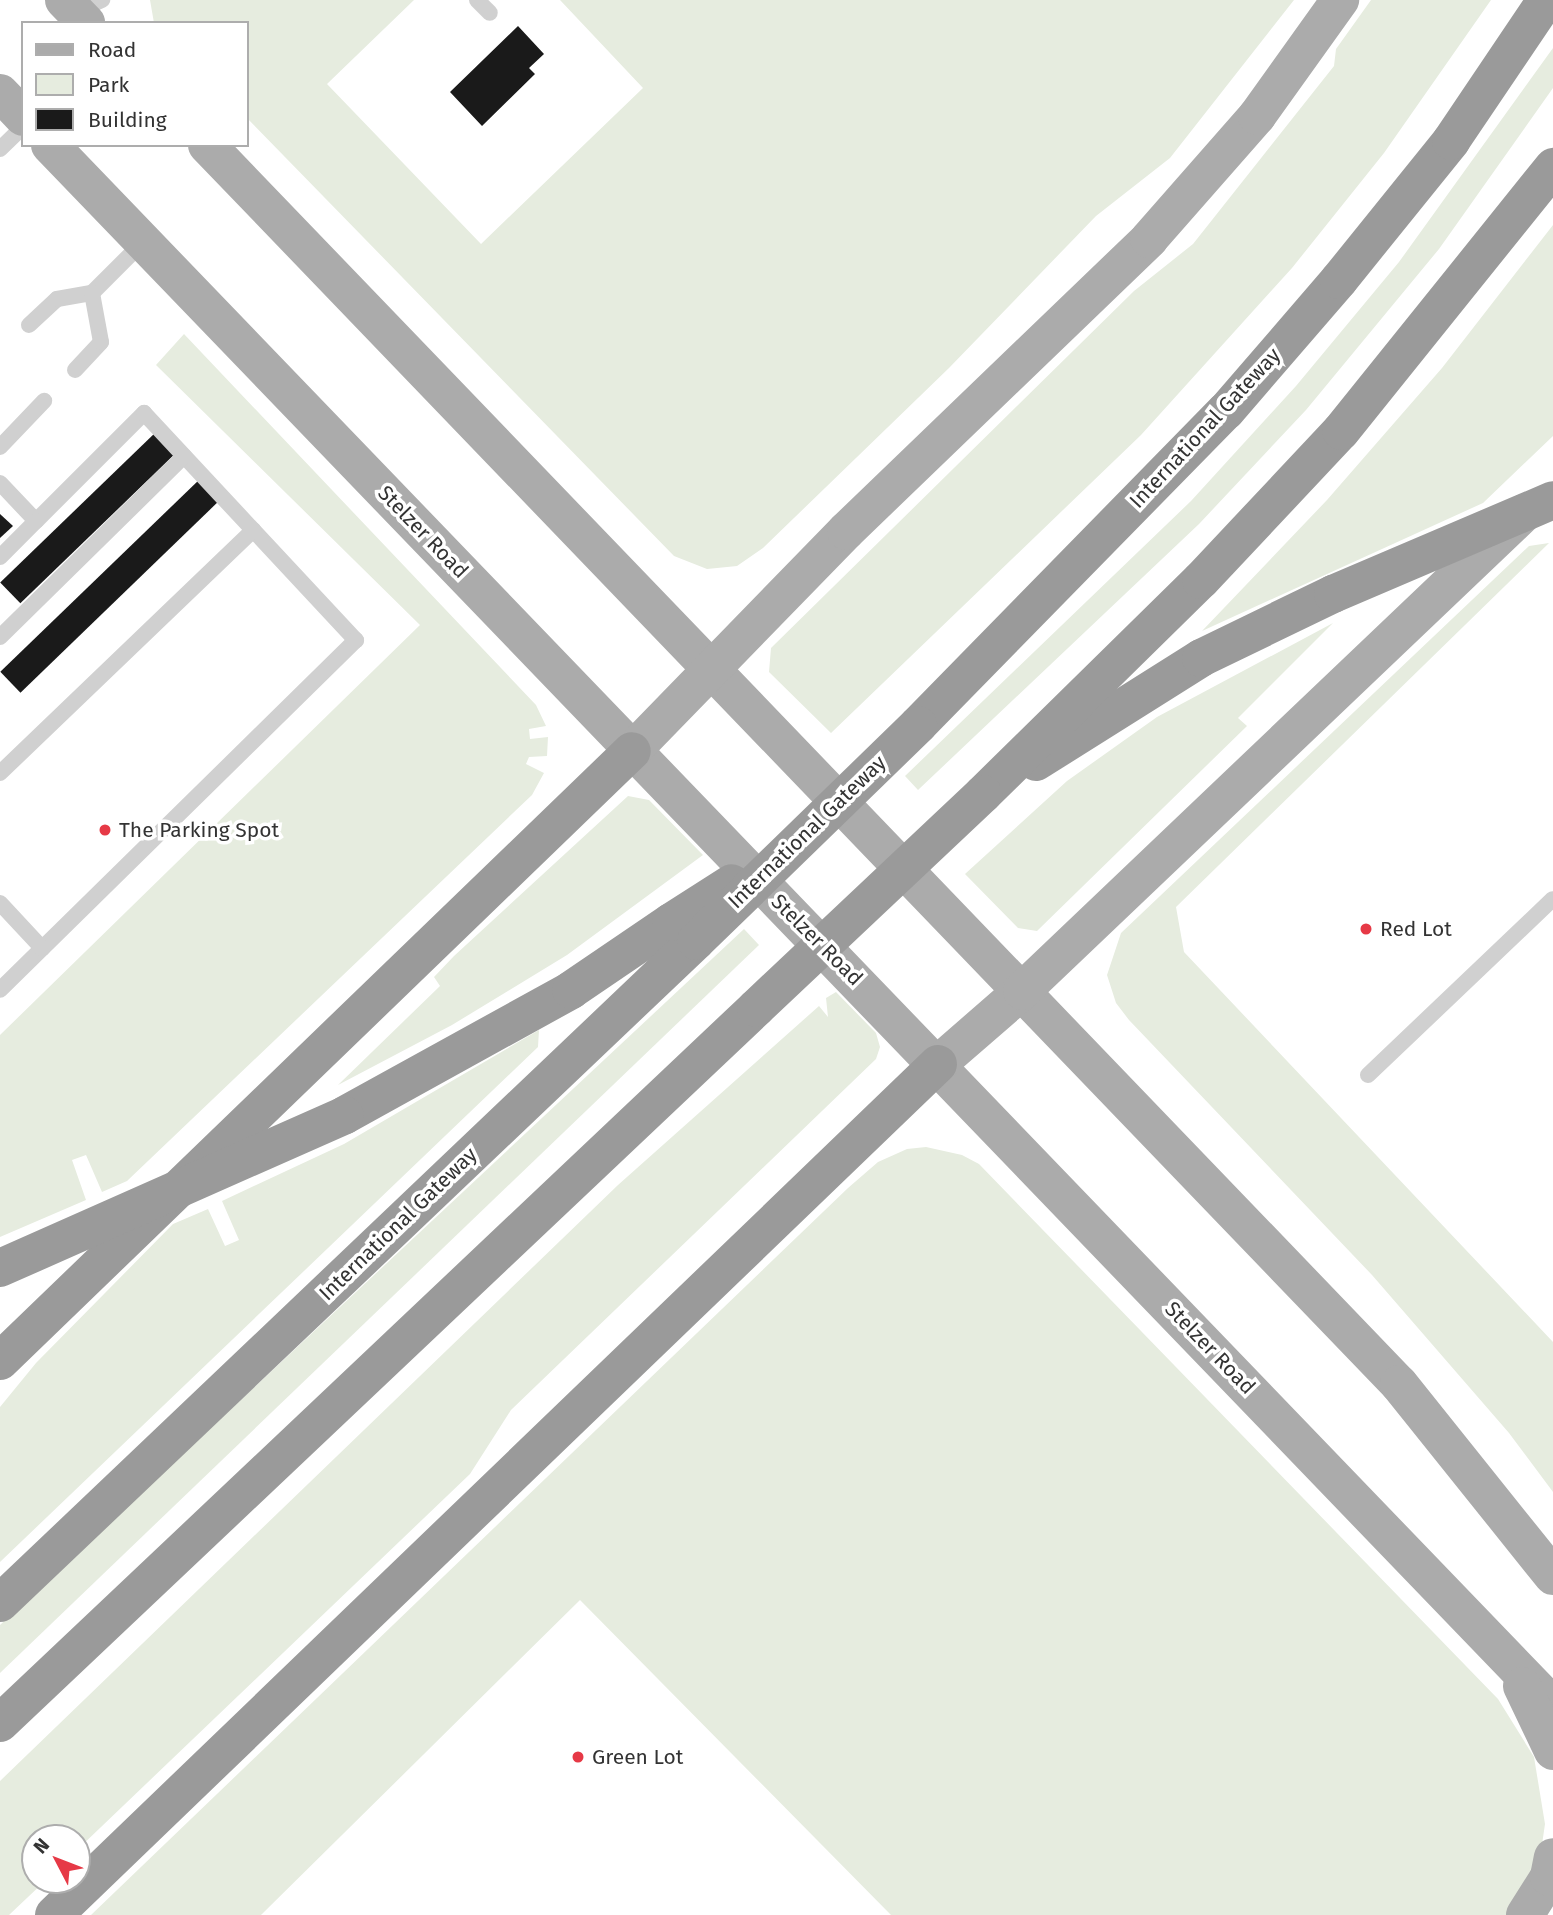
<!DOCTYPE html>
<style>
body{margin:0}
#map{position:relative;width:1553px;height:1915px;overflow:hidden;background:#fff;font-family:"Fira Sans",sans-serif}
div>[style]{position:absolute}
.green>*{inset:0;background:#e6ecdf}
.building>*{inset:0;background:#1a1a1a;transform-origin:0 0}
.lane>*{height:16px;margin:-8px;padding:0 8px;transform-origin:8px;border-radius:8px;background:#d0d0d0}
.primary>*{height:38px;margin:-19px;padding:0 19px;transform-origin:19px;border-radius:19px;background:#ababab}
.highway>*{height:38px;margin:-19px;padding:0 19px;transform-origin:19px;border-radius:19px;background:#9a9a9a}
.highway-bridge>*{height:38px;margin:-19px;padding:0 19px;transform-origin:19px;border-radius:19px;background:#9a9a9a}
.dots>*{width:19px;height:19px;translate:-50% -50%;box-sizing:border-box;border:4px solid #fff;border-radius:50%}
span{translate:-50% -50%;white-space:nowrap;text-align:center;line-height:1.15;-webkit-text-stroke:7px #fff;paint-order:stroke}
.street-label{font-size:21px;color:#333}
.poi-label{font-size:21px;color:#333}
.left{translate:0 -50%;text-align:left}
.legend{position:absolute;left:21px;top:21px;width:228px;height:126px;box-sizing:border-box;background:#fff;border:2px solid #adadad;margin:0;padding:9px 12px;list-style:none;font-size:21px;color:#333}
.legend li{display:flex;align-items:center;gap:14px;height:35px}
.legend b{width:35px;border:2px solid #adadad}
.north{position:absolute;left:21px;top:1824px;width:70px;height:70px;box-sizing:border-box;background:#fff;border:2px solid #adadad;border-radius:50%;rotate:312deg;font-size:19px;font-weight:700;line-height:28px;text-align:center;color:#333}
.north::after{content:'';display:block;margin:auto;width:24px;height:32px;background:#e63946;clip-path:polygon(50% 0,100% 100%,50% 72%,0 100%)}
</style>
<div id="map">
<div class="green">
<i style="clip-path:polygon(150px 0,414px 0,327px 84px,481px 244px,643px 88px,560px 0,1294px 0,1170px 158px,1096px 216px,949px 368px,763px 548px,737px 566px,707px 569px,674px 556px,247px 118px,247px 23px,154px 23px)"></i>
<i style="clip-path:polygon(1371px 0,1491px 0,1384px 153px,1292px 268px,1141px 435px,831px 733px,769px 672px,771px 648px,1134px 291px,1193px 244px,1334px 66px,1336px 49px)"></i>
<i style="clip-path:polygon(1553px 48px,1553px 88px,1439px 249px,1306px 410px,1199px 524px,918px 790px,905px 776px,1191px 501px,1296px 386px,1399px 262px)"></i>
<i style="clip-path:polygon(1553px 225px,1553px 436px,1483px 503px,1202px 631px,1327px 500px,1442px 368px)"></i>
<i style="clip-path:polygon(184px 334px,536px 705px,546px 726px,529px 729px,530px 739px,548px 737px,547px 756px,529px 757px,526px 764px,544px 773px,532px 795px,127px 1181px,102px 1192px,86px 1155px,72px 1160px,86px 1200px,0 1237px,0 1035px,420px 625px,156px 365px)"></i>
<i style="clip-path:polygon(1549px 543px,1176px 907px,1184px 952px,1553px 1342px,1553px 1492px,1509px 1433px,1372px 1275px,1129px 1020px,1116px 1003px,1107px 975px,1121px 933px,1529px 546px)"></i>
<i style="clip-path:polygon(1333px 623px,1238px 718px,1247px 726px,1037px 931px,1018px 928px,965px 874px,1067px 781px,1157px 717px)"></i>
<i style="clip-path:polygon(628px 796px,649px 800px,703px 855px,567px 955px,452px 1025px,338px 1085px,440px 986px,434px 977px,454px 956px)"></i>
<i style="clip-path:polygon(744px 929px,759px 945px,0 1673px,0 1625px)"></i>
<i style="clip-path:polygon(836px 992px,876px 1033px,880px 1047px,876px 1059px,511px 1410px,470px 1474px,77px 1850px,77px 1838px,35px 1838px,35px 1880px,46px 1880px,9px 1915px,0 1915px,0 1781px,618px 1185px,819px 1006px,828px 1017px,826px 998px)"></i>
<i style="clip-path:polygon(539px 1030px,538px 1047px,0 1562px,0 1407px,36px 1363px,173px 1224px,208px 1209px,225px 1246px,239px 1240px,222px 1201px,344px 1144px)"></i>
<i style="clip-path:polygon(926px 1147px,962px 1155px,979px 1164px,1498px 1699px,1534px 1757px,1545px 1824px,1539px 1865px,1514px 1915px,891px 1915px,580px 1600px,261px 1915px,91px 1915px,848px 1188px,878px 1162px,907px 1149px)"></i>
</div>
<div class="building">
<i style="clip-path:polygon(518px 26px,544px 54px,529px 68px,535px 74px,482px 126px,450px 92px)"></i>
<i style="left:157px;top:431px;width:29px;height:218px;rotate:46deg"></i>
<i style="left:201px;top:478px;width:29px;height:279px;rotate:46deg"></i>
<i style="clip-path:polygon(0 514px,13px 526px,0 538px)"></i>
</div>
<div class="lane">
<i style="left:477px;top:0;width:18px;rotate:45deg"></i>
<i style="left:76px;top:12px;width:29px;rotate:-25deg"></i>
<i style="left:0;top:149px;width:32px;rotate:-44deg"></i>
<i style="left:29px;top:325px;width:38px;rotate:-43deg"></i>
<i style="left:57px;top:299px;width:36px;rotate:-10deg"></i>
<i style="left:92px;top:293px;width:72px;rotate:-45deg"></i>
<i style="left:75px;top:370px;width:38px;rotate:-47deg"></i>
<i style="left:101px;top:342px;width:50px;rotate:-100.4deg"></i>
<i style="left:0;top:447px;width:64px;rotate:-46.3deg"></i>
<i style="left:0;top:483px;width:52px;rotate:46.5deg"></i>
<i style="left:36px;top:521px;width:153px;rotate:-45deg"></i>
<i style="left:144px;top:413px;width:311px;rotate:47deg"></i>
<i style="left:356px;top:640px;width:499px;rotate:135.5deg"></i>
<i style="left:0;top:557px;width:51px;rotate:-45deg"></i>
<i style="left:0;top:637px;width:258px;rotate:-44.5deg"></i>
<i style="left:0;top:773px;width:351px;rotate:-43.8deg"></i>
<i style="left:0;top:903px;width:62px;rotate:47deg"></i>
<i style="left:1368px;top:1075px;width:255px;rotate:-43.6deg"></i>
</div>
<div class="primary">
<i style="left:64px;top:0;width:32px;rotate:46deg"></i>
<i style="left:0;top:93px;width:33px;rotate:46deg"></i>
<i style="left:50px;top:145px;width:2167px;rotate:46.08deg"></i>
<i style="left:207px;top:145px;width:1719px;rotate:46.11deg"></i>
<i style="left:1399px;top:1384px;width:246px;rotate:51.3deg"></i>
<i style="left:632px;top:751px;width:307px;rotate:-45.8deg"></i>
<i style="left:846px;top:531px;width:421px;rotate:-43.9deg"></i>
<i style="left:1149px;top:239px;width:164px;rotate:-48.7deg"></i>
<i style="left:1257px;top:116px;width:143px;rotate:-54.4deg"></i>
<i style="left:938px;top:1064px;width:111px;rotate:-41deg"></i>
<i style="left:1022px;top:991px;width:693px;rotate:-43.6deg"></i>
<i style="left:1522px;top:1686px;width:72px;rotate:64.5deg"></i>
<i style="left:1525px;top:1915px;width:45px;rotate:-57.7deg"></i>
<i style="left:1549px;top:1877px;width:20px;rotate:-79deg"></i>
</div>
<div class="highway">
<i style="left:918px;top:725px;width:440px;rotate:-45.6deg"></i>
<i style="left:1226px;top:411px;width:173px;rotate:-49.2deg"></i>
<i style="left:1339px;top:280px;width:179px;rotate:-51.1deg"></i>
<i style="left:1451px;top:141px;width:170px;rotate:-56deg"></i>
<i style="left:1036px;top:762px;width:195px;rotate:-32.2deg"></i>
<i style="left:1201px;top:658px;width:147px;rotate:-25.9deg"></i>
<i style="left:983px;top:794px;width:305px;rotate:-44.5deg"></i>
<i style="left:1201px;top:580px;width:204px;rotate:-46.8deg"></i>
<i style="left:1341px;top:431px;width:339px;rotate:-51.2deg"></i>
<i style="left:345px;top:1115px;width:258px;rotate:-28.9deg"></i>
<i style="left:571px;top:990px;width:121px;rotate:-34.2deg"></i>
<i style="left:0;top:1361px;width:878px;rotate:-43.99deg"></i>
<i style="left:0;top:1603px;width:961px;rotate:-43.57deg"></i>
<i style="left:0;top:1723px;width:1041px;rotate:-43.4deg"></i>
<i style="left:54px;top:1915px;width:1227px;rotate:-43.91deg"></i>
</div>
<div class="highway-bridge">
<i style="left:1333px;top:594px;width:239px;rotate:-23.1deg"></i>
<i style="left:671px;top:922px;width:72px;rotate:-32.6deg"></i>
<i style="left:696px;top:941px;width:310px;rotate:-44.2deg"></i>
<i style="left:756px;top:1008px;width:312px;rotate:-43.3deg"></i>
<i style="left:0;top:1268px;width:377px;rotate:-23.9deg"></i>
</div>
<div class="dots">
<i style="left:105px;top:830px;background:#e63946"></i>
<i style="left:1366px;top:929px;background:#e63946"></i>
<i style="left:578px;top:1757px;background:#e63946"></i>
</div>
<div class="street-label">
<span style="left:1205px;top:428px;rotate:-47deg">International Gateway</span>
<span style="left:423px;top:532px;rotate:46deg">Stelzer Road</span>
<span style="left:807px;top:832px;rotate:-44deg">International Gateway</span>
<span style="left:817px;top:940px;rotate:45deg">Stelzer Road</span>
<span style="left:398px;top:1224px;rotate:-44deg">International Gateway</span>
<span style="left:1210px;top:1348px;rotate:46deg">Stelzer Road</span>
</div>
<div class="poi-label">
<span class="left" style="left:119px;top:830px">The Parking Spot</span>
<span class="left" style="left:1380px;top:929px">Red Lot</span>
<span class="left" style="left:592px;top:1757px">Green Lot</span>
</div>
<ul class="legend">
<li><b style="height:9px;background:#ababab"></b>Road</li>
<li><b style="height:19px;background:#e6ecdf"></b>Park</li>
<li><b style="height:19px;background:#1a1a1a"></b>Building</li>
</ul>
<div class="north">N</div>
</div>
